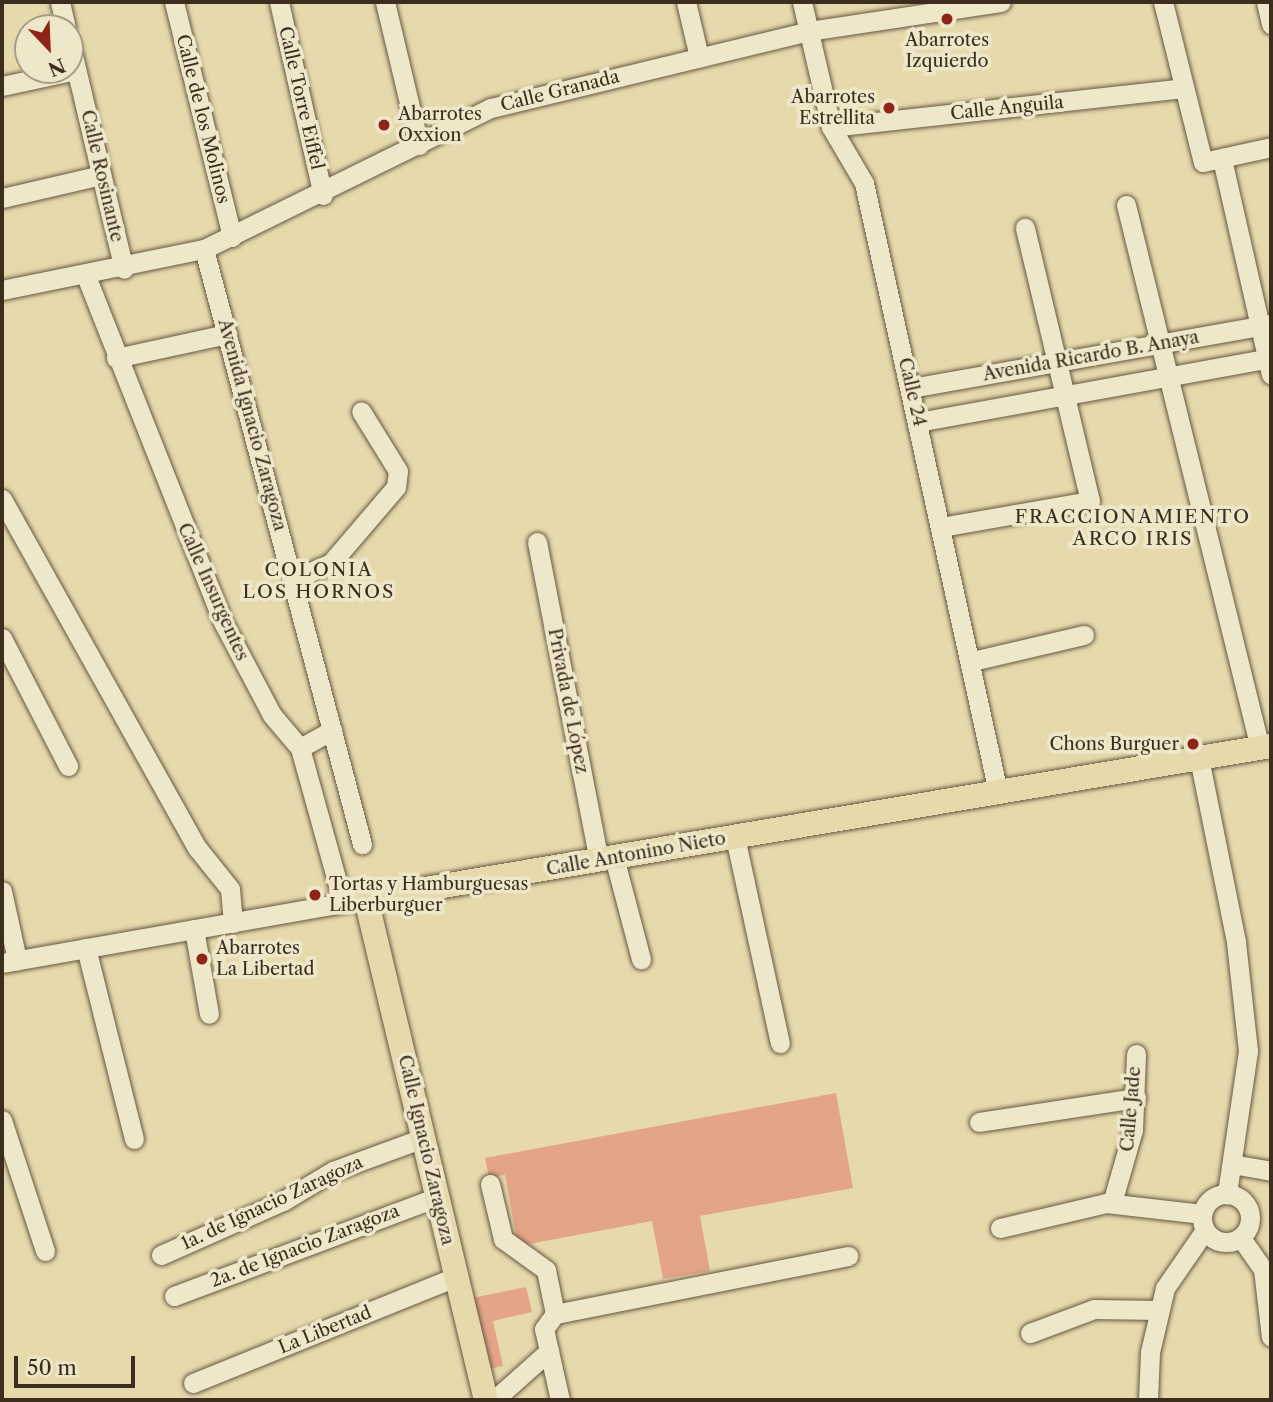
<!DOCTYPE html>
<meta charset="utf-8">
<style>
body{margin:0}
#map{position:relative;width:1273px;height:1402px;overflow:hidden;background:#e6daad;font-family:"Libre Caslon Text",serif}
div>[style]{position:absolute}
.building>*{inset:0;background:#e4a488}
.roads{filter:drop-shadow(0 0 2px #675842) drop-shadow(0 0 2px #675842)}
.minor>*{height:19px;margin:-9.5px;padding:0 9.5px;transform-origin:9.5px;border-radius:9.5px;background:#efe7ca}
.minor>.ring{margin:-9.5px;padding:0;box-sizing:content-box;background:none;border:19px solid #efe7ca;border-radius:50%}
.major>*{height:24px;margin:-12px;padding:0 12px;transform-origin:12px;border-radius:12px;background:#e6daad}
.dots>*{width:19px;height:19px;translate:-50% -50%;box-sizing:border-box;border:4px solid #efe7ca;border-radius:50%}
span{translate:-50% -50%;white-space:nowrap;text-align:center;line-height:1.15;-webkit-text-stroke:7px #efe7ca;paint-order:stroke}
.poi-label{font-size:18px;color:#3d2d1f}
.right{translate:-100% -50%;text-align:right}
.left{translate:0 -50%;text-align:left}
.street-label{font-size:18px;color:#3d2d1f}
.neighbourhood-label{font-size:19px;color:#3d2d1f;letter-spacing:2px}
.frame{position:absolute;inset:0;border:4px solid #3d2d1f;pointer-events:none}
.north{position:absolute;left:14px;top:14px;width:70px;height:70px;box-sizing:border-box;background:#efe7ca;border:2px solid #a89d86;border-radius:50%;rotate:157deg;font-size:19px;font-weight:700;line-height:28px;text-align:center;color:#3d2d1f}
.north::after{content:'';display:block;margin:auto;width:24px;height:32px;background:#8f2418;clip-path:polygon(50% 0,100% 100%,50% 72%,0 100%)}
.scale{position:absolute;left:14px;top:1356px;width:121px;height:32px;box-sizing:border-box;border:4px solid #3d2d1f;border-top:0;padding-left:9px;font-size:21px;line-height:24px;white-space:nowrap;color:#3d2d1f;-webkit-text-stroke:5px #efe7ca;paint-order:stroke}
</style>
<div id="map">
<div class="building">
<i style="clip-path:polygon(836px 1093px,853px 1188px,700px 1216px,710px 1271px,663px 1279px,652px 1221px,518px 1246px,505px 1175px,489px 1177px,485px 1158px)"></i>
<i style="clip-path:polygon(526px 1287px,532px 1312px,493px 1321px,503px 1366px,488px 1369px,472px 1298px)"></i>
</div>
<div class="roads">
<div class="minor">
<i style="left:60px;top:2px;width:27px;rotate:77deg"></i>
<i style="left:174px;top:2px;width:242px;rotate:76.1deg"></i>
<i style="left:279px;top:2px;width:198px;rotate:77.2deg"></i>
<i style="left:385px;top:2px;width:147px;rotate:76.6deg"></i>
<i style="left:686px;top:2px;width:57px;rotate:76.7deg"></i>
<i style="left:802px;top:2px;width:128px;rotate:76.9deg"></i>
<i style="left:831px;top:127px;width:65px;rotate:59.5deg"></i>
<i style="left:864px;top:183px;width:624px;rotate:77.59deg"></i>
<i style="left:1163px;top:2px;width:165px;rotate:76deg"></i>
<i style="left:1203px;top:162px;width:70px;rotate:-12.4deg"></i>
<i style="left:1266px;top:2px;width:23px;rotate:77deg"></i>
<i style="left:70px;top:43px;width:232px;rotate:76.6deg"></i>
<i style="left:2px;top:86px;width:76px;rotate:-12.2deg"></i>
<i style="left:831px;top:127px;width:354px;rotate:-6.3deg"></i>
<i style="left:1222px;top:159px;width:221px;rotate:77.2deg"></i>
<i style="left:2px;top:198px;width:102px;rotate:-13.1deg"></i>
<i style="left:1126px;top:205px;width:559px;rotate:76.14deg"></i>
<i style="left:204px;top:249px;width:616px;rotate:75.13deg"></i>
<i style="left:86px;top:276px;width:374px;rotate:68.4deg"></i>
<i style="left:224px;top:624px;width:103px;rotate:62.2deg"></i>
<i style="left:272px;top:715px;width:43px;rotate:49.7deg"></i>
<i style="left:300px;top:748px;width:161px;rotate:74.5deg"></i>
<i style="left:2px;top:290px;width:206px;rotate:-11.5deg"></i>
<i style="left:204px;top:249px;width:320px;rotate:-26.2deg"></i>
<i style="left:491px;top:108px;width:327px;rotate:-13.6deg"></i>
<i style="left:809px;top:31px;width:194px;rotate:-8.6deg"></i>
<i style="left:116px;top:358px;width:114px;rotate:-12.2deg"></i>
<i style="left:911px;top:388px;width:366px;rotate:-10.1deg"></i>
<i style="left:918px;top:422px;width:359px;rotate:-10.3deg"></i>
<i style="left:2px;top:499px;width:401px;rotate:60.8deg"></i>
<i style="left:198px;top:849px;width:51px;rotate:51.3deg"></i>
<i style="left:230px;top:889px;width:34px;rotate:85deg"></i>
<i style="left:941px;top:527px;width:151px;rotate:-9.9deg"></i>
<i style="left:1090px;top:501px;width:281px;rotate:-103.4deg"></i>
<i style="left:537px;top:542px;width:324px;rotate:79deg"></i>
<i style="left:294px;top:579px;width:40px;rotate:-23.4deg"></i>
<i style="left:331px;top:563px;width:100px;rotate:-49.5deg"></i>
<i style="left:396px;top:487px;width:16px;rotate:-83deg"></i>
<i style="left:398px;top:471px;width:70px;rotate:-121.7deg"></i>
<i style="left:2px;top:638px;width:144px;rotate:62.7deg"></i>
<i style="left:972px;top:661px;width:115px;rotate:-13.1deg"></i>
<i style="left:300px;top:748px;width:37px;rotate:-29deg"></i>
<i style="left:1199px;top:758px;width:188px;rotate:78.6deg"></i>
<i style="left:1236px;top:942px;width:110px;rotate:83.7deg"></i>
<i style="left:1248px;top:1051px;width:145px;rotate:98.4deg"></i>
<i style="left:735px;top:837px;width:211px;rotate:77.7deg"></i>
<i style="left:614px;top:857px;width:106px;rotate:75.2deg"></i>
<i style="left:2px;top:891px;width:71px;rotate:77.7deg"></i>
<i style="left:194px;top:929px;width:86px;rotate:80deg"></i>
<i style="left:86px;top:948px;width:197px;rotate:75.9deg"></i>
<i style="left:2px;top:963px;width:357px;rotate:-10deg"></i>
<i style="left:2px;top:1120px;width:138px;rotate:71.8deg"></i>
<i style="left:979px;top:1122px;width:159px;rotate:-8.7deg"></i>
<i style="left:1232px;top:1164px;width:40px;rotate:10deg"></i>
<i style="left:490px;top:1184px;width:57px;rotate:76.7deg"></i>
<i style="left:503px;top:1239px;width:53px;rotate:35.8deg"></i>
<i style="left:546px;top:1270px;width:45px;rotate:78.4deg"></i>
<i class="ring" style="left:1202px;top:1194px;width:29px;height:29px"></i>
<i style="left:1112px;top:1203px;width:76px;rotate:-74deg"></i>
<i style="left:1133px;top:1130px;width:76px;rotate:-87.7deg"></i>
<i style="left:1000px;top:1228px;width:109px;rotate:-13.3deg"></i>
<i style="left:1106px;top:1203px;width:97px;rotate:6.5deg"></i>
<i style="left:1241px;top:1238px;width:38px;rotate:55deg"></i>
<i style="left:1263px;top:1269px;width:68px;rotate:83.3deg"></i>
<i style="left:161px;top:1255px;width:133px;rotate:-23.9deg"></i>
<i style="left:283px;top:1201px;width:58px;rotate:-31deg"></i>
<i style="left:333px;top:1171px;width:96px;rotate:-20.1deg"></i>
<i style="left:174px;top:1296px;width:281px;rotate:-20.6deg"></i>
<i style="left:1030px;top:1333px;width:68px;rotate:-20.6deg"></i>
<i style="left:1094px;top:1309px;width:64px;rotate:0.9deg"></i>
<i style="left:193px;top:1383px;width:284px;rotate:-22deg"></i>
<i style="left:494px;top:1400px;width:74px;rotate:-41.7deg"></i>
<i style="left:560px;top:1400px;width:73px;rotate:-102.7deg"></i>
<i style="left:544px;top:1329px;width:19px;rotate:-54deg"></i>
<i style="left:555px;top:1314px;width:299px;rotate:-11.2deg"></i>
<i style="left:1148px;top:1400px;width:48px;rotate:-87.6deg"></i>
<i style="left:1150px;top:1352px;width:66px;rotate:-76.8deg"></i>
<i style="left:1165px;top:1288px;width:70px;rotate:-55.4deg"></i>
</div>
<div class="major">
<i style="left:486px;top:1400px;width:515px;rotate:-103.47deg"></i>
<i style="left:366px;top:899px;width:918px;rotate:-9.6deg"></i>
</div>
</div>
<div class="dots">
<i style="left:947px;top:19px;background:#8f2418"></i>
<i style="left:889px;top:108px;background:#8f2418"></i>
<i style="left:384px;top:125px;background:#8f2418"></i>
<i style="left:1193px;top:744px;background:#8f2418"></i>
<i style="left:315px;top:895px;background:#8f2418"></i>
<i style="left:202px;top:959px;background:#8f2418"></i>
</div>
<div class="poi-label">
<span style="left:947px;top:51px">Abarrotes<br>Izquierdo</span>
<span class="right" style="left:875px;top:108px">Abarrotes<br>Estrellita</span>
<span class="left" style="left:398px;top:125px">Abarrotes<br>Oxxion</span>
<span class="right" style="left:1179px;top:744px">Chons Burguer</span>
<span class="left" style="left:329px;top:895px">Tortas y Hamburguesas<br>Liberburguer</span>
<span class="left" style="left:216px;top:959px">Abarrotes<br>La Libertad</span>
</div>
<div class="street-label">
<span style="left:560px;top:91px;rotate:-14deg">Calle Granada</span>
<span style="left:301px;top:98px;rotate:77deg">Calle Torre Eiffel</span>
<span style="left:1007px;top:108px;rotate:-6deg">Calle Anguila</span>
<span style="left:203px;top:119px;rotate:76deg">Calle de los Molinos</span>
<span style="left:102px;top:176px;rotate:77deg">Calle Rosinante</span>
<span style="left:1091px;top:356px;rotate:-10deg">Avenida Ricardo B. Anaya</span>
<span style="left:912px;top:392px;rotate:77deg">Calle 24</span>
<span style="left:252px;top:425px;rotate:75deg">Avenida Ignacio Zaragoza</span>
<span style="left:213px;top:592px;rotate:66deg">Calle Insurgentes</span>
<span style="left:568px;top:701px;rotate:79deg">Privada de López</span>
<span style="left:636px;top:854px;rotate:-10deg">Calle Antonino Nieto</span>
<span style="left:1131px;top:1109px;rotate:-85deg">Calle Jade</span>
<span style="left:426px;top:1150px;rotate:77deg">Calle Ignacio Zaragoza</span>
<span style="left:272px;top:1203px;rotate:-25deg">1a. de Ignacio Zaragoza</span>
<span style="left:305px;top:1246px;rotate:-21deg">2a. de Ignacio Zaragoza</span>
<span style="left:325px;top:1330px;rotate:-22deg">La Libertad</span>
</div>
<div class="neighbourhood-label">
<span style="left:1133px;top:528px">FRACCIONAMIENTO<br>ARCO IRIS</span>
<span style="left:319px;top:581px">COLONIA<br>LOS HORNOS</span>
</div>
<div class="frame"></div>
<div class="north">N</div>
<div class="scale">50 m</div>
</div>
